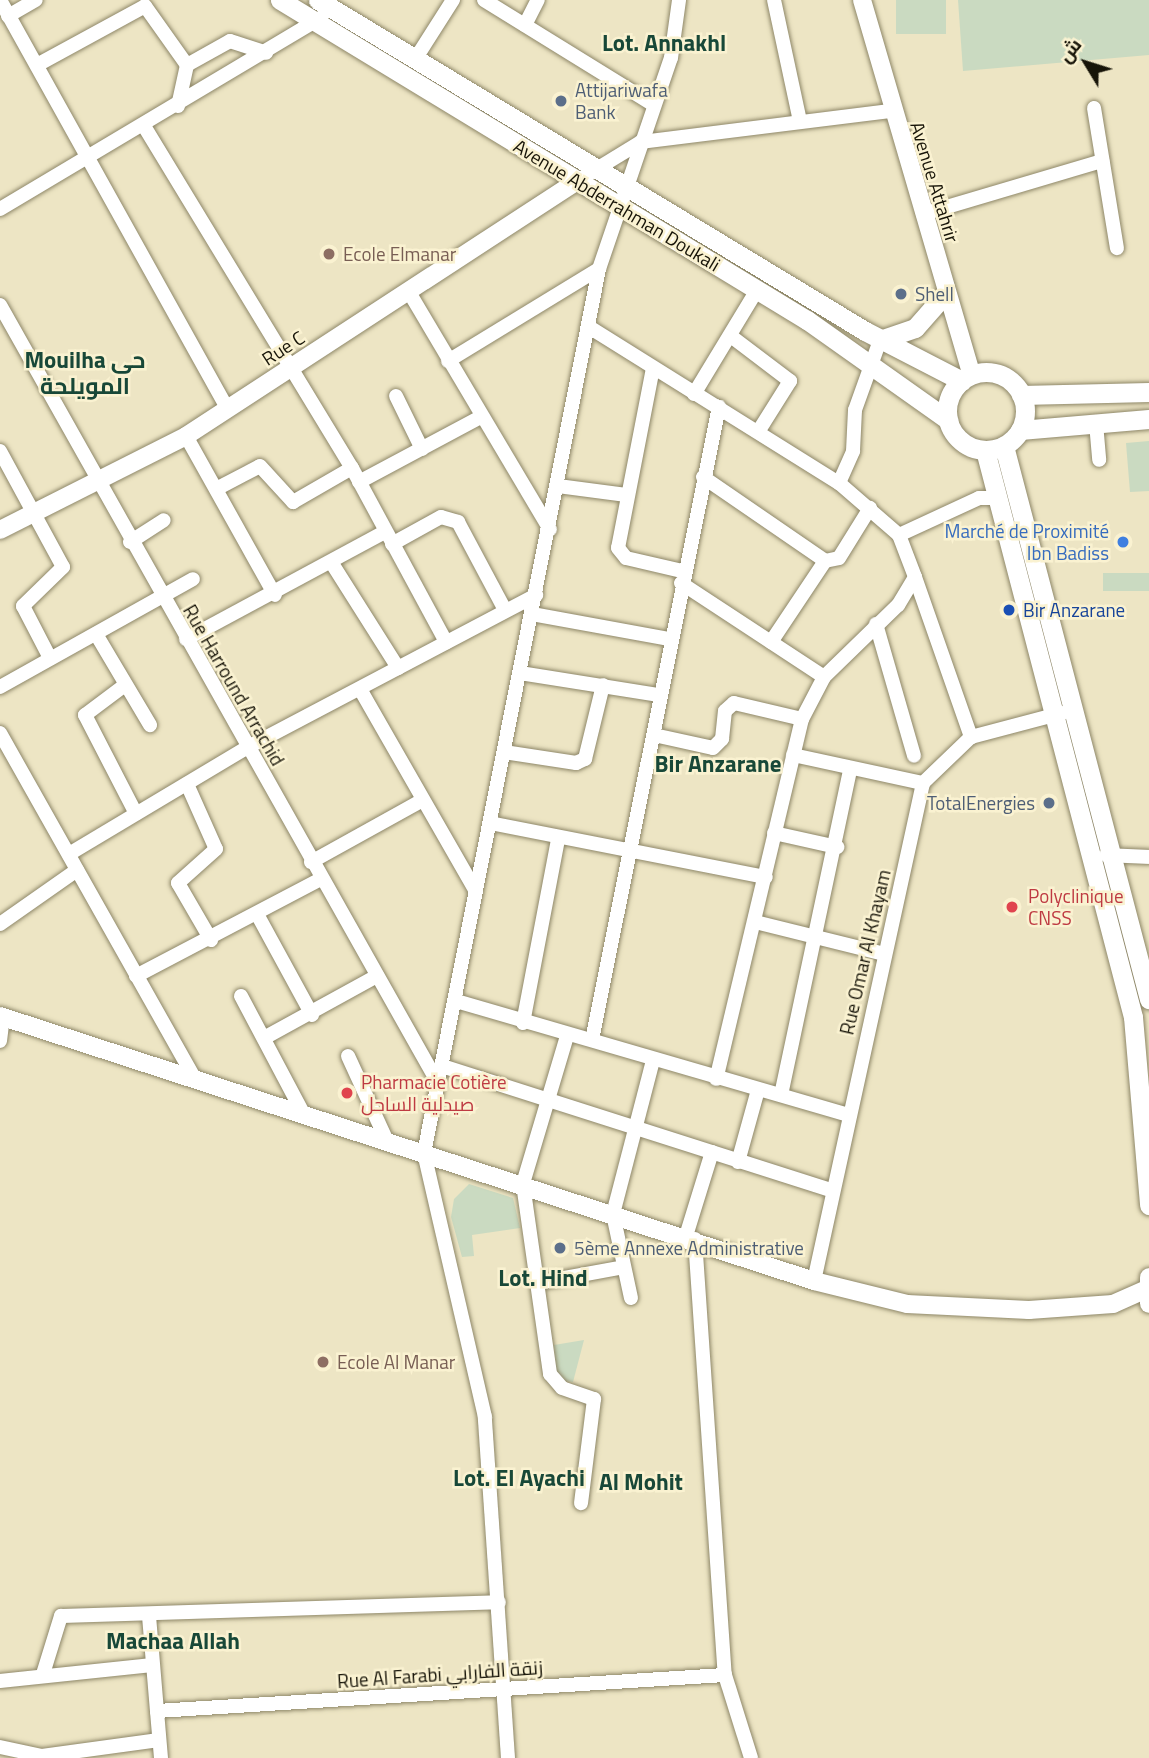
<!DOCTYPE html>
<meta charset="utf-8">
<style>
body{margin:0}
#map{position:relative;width:1149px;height:1758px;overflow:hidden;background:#ede5c4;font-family:"Titillium Web",Cairo,sans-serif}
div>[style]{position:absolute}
.green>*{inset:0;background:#cadac1;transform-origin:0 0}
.roads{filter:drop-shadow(0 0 2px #8e8768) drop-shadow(0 0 2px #8e8768)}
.minor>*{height:14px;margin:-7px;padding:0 7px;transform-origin:7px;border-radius:7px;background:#fff}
.tertiary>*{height:18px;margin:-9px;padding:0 9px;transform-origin:9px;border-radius:9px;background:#fff}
.secondary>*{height:19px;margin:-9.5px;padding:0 9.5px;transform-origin:9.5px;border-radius:9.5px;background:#fff}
.secondary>.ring{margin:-9.5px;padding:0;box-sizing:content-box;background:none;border:19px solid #fff;border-radius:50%}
.dots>*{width:19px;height:19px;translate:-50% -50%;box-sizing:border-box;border:4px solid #faf2d1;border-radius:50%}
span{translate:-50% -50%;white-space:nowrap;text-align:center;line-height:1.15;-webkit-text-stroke:5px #faf2d1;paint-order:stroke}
.service-label{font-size:19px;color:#4e5e75}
.left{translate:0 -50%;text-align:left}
.right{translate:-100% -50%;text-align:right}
.street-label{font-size:19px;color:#171408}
.education-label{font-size:19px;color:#785e54}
.shop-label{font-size:19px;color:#366cbe}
.transit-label{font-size:19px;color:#164399}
.health-label{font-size:19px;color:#be3a42}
.quarter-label{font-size:23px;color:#184838;font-weight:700}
.north{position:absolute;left:1051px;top:28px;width:70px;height:70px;-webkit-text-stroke:5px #faf2d1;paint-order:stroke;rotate:308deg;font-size:19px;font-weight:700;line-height:28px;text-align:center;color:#171408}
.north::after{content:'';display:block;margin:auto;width:24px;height:32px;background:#171408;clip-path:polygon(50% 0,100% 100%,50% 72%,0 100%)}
</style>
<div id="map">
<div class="green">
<i style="left:896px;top:0;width:50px;height:34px"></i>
<i style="clip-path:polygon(958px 0,1149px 0,1149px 55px,963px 71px)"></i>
<i style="clip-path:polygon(1149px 441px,1149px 491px,1130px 492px,1126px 443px)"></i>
<i style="left:1149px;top:573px;width:18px;height:46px;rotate:90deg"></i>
<i style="clip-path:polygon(469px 1184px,513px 1198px,520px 1228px,472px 1235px,474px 1256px,462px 1257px,451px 1217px,454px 1199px)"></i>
<i style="clip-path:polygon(584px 1340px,573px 1382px,566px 1381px,556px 1371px,554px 1345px)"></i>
</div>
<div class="roads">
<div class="minor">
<i style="left:0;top:0;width:469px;rotate:60.9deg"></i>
<i style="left:484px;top:0;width:196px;rotate:31.7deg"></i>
<i style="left:774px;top:0;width:124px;rotate:77.9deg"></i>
<i style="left:8px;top:16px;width:32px;rotate:-30deg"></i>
<i style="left:525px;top:25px;width:28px;rotate:-63deg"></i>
<i style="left:416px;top:58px;width:69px;rotate:-57.5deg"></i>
<i style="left:37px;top:65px;width:123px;rotate:-28.6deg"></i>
<i style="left:145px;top:6px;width:72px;rotate:54.6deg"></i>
<i style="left:178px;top:106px;width:42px;rotate:-77.6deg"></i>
<i style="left:187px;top:65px;width:49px;rotate:-29.2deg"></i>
<i style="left:230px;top:41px;width:38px;rotate:18deg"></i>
<i style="left:1094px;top:108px;width:142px;rotate:80.7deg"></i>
<i style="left:144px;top:126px;width:400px;rotate:58.7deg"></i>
<i style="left:352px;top:468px;width:198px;rotate:61.6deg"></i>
<i style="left:577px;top:181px;width:75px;rotate:-31.4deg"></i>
<i style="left:641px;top:142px;width:252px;rotate:-7.1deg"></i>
<i style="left:0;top:209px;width:374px;rotate:-30.8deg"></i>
<i style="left:923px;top:214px;width:187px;rotate:-16.5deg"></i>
<i style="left:409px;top:292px;width:276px;rotate:59.3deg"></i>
<i style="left:0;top:305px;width:893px;rotate:60.62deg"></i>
<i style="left:589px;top:327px;width:295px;rotate:32deg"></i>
<i style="left:839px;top:483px;width:79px;rotate:40.9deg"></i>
<i style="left:899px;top:535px;width:45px;rotate:69.1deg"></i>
<i style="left:915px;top:577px;width:33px;rotate:121deg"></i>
<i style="left:898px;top:605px;width:103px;rotate:135.8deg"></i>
<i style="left:824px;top:677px;width:47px;rotate:117.6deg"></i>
<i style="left:802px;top:719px;width:370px;rotate:103.4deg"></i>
<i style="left:732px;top:337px;width:73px;rotate:37.2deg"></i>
<i style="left:790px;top:381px;width:60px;rotate:122.1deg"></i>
<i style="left:448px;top:361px;width:177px;rotate:-31.4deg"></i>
<i style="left:653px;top:368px;width:183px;rotate:101deg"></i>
<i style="left:618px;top:548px;width:13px;rotate:51deg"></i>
<i style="left:626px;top:558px;width:57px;rotate:13.1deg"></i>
<i style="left:694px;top:394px;width:122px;rotate:-58.8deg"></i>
<i style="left:396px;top:396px;width:59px;rotate:63.9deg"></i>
<i style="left:1096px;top:423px;width:37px;rotate:85deg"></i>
<i style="left:186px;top:436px;width:182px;rotate:60.8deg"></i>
<i style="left:0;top:451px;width:132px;rotate:61.5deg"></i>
<i style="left:63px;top:567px;width:56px;rotate:135.7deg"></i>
<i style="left:23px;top:606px;width:59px;rotate:62.6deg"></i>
<i style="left:703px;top:477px;width:148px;rotate:34.5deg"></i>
<i style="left:825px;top:561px;width:14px;rotate:-12deg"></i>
<i style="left:839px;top:558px;width:59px;rotate:-58.2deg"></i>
<i style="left:359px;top:482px;width:136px;rotate:-28.1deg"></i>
<i style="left:839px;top:483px;width:35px;rotate:-66deg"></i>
<i style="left:853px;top:451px;width:41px;rotate:-87.2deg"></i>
<i style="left:855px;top:410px;width:74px;rotate:-70.3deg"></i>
<i style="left:558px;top:486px;width:69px;rotate:7.5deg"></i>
<i style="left:218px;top:488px;width:47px;rotate:-27.6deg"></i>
<i style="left:260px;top:466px;width:49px;rotate:47.5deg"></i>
<i style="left:293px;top:502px;width:68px;rotate:-30deg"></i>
<i style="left:899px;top:535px;width:88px;rotate:-24.8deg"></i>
<i style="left:979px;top:498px;width:19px"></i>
<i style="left:130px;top:542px;width:40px;rotate:-32.9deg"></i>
<i style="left:392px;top:544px;width:56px;rotate:-28.9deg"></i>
<i style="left:441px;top:517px;width:18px;rotate:16deg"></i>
<i style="left:458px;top:522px;width:100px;rotate:61.9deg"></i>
<i style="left:333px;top:565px;width:122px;rotate:57.7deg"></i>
<i style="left:915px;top:577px;width:170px;rotate:70.7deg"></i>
<i style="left:681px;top:583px;width:171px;rotate:33.3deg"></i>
<i style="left:532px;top:614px;width:140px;rotate:10.3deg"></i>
<i style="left:876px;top:624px;width:137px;rotate:73.9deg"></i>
<i style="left:96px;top:634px;width:106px;rotate:59.3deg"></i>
<i style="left:186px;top:639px;width:226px;rotate:-28.3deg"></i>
<i style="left:771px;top:642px;width:97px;rotate:-56.3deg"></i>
<i style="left:520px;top:673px;width:141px;rotate:9deg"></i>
<i style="left:125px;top:685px;width:50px;rotate:143.1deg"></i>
<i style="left:85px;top:715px;width:111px;rotate:62.7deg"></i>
<i style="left:0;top:687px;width:221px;rotate:-29.2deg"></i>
<i style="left:360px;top:689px;width:232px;rotate:60.2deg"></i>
<i style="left:0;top:733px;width:391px;rotate:60.6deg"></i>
<i style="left:654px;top:735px;width:60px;rotate:12.4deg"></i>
<i style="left:713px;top:748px;width:13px;rotate:-45deg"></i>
<i style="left:722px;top:739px;width:28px;rotate:-84deg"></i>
<i style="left:725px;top:711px;width:12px;rotate:-42deg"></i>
<i style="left:734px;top:703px;width:70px;rotate:13.2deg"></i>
<i style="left:504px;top:752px;width:73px;rotate:8.7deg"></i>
<i style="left:576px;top:763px;width:10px;rotate:-24deg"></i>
<i style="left:585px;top:759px;width:76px;rotate:-76.3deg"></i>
<i style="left:793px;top:755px;width:133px;rotate:12.2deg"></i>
<i style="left:187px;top:784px;width:71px;rotate:66deg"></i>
<i style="left:216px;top:849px;width:51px;rotate:138.2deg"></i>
<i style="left:178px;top:883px;width:66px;rotate:59.9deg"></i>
<i style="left:490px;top:823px;width:281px;rotate:11.1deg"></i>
<i style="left:774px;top:833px;width:65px;rotate:12.5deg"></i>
<i style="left:69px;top:854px;width:209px;rotate:-30.9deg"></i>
<i style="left:248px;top:747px;width:326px;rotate:-27.8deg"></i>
<i style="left:1106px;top:855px;width:43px;rotate:2.7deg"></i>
<i style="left:311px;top:862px;width:128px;rotate:-29deg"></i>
<i style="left:257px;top:914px;width:115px;rotate:61.4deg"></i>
<i style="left:755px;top:922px;width:133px;rotate:13.9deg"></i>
<i style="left:0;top:924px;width:94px;rotate:-35deg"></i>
<i style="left:136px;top:976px;width:209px;rotate:-27.7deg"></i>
<i style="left:241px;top:996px;width:130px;rotate:62.1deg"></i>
<i style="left:456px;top:1001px;width:408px;rotate:16.2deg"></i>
<i style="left:523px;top:1023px;width:187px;rotate:-79.2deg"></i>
<i style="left:567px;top:1036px;width:154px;rotate:106.6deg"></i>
<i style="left:523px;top:1184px;width:192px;rotate:81.9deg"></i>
<i style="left:550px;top:1374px;width:18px;rotate:49deg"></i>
<i style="left:562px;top:1388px;width:34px;rotate:19deg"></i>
<i style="left:594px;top:1399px;width:105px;rotate:97.1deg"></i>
<i style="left:264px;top:1038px;width:129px;rotate:-28.8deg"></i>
<i style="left:592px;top:1040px;width:646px;rotate:-78.66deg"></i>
<i style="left:0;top:1041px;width:24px;rotate:-83deg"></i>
<i style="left:348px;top:1056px;width:91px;rotate:65.4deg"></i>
<i style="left:442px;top:1066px;width:407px;rotate:17.7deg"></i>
<i style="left:781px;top:1095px;width:332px;rotate:-78deg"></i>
<i style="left:738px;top:1162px;width:75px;rotate:-74.5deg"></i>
<i style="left:686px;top:1236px;width:88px;rotate:-72.8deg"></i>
<i style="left:695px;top:1239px;width:437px;rotate:86.1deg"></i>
<i style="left:725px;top:1675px;width:87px;rotate:72.6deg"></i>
<i style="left:814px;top:1281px;width:510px;rotate:-77.65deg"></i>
<i style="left:923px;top:783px;width:66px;rotate:-43.8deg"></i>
<i style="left:971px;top:737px;width:94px;rotate:-14.8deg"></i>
<i style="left:537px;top:1283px;width:88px;rotate:-10.4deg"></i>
<i style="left:631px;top:1298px;width:86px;rotate:-102.1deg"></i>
<i style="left:613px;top:1214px;width:159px;rotate:-75.4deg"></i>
<i style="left:149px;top:1616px;width:95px;rotate:85.2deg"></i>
<i style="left:43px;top:1674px;width:61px;rotate:-72.8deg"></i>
<i style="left:61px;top:1616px;width:438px;rotate:-1.8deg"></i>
<i style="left:0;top:1681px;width:153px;rotate:-6deg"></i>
<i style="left:0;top:1747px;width:43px;rotate:12.1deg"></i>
<i style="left:42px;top:1756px;width:118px;rotate:-7.8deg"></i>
<i style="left:161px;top:1758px;width:47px;rotate:-94.9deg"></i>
<i style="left:157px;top:1711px;width:569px;rotate:-3.63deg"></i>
<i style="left:508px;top:1758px;width:342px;rotate:-93.9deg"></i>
<i style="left:485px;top:1417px;width:271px;rotate:-103deg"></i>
<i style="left:424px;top:1153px;width:901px;rotate:-78.8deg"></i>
<i style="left:599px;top:269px;width:223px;rotate:-71.2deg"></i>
<i style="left:671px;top:58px;width:59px;rotate:-82.1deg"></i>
</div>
<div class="tertiary">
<i style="left:862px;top:0;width:391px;rotate:73.7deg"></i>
<i style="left:0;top:530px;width:208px;rotate:-26.8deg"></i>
<i style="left:186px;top:436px;width:467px;rotate:-33.1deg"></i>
<i style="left:0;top:1016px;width:856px;rotate:18.03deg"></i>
<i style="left:814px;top:1281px;width:96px;rotate:13.9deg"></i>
<i style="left:907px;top:1304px;width:122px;rotate:2.8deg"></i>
<i style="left:1029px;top:1310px;width:84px;rotate:-4.1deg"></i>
<i style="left:1113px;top:1304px;width:36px;rotate:-24deg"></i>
</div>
<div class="secondary">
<i style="left:280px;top:0;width:617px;rotate:31.27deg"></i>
<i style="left:807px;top:320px;width:173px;rotate:35.3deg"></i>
<i style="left:318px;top:0;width:639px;rotate:31.18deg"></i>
<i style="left:865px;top:331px;width:109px;rotate:27.3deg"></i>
<i style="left:880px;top:340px;width:37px;rotate:-19deg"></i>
<i style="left:915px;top:328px;width:44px;rotate:-48.7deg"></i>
<i class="ring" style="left:947px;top:372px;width:59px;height:59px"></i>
<i style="left:1021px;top:395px;width:128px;rotate:-1.3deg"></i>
<i style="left:1020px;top:430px;width:129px;rotate:-4.9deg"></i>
<i style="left:1004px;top:446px;width:572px;rotate:75.31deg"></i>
<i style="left:985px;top:450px;width:586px;rotate:75.37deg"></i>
<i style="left:1133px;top:1017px;width:189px;rotate:85.1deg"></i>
<i style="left:1149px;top:1277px;width:26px;rotate:90deg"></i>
</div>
</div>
<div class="dots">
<i style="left:561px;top:101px;background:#5c6f8a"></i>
<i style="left:329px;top:254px;background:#8d6e63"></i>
<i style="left:901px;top:294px;background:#5c6f8a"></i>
<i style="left:1123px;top:542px;background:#3f7fe0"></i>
<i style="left:1009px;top:610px;background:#1a4fb4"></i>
<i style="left:1049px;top:803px;background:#5c6f8a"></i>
<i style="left:1012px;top:907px;background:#e0444e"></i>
<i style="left:347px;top:1093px;background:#e0444e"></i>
<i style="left:560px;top:1248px;background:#5c6f8a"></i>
<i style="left:323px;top:1362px;background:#8d6e63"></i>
</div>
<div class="service-label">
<span class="left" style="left:575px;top:101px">Attijariwafa<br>Bank</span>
<span class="left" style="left:915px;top:294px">Shell</span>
<span class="right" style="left:1035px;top:803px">TotalEnergies</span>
<span class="left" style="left:574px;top:1248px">5ème Annexe Administrative</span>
</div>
<div class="street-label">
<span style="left:935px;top:182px;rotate:73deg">Avenue Attahrir</span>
<span style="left:617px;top:205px;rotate:31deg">Avenue Abderrahman Doukali</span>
<span style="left:283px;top:348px;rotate:-33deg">Rue C</span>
<span style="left:234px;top:685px;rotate:60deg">Rue Harround Arrachid</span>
<span style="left:865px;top:952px;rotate:-77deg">Rue Omar Al Khayam</span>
<span style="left:440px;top:1674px;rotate:-4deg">Rue Al Farabi زنقة الفارابي</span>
</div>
<div class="education-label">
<span class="left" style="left:343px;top:254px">Ecole Elmanar</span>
<span class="left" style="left:337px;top:1362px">Ecole Al Manar</span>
</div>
<div class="shop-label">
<span class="right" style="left:1109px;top:542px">Marché de Proximité<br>Ibn Badiss</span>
</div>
<div class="transit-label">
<span class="left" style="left:1023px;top:610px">Bir Anzarane</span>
</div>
<div class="health-label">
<span class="left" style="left:1028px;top:907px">Polyclinique<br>CNSS</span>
<span class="left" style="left:361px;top:1093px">Pharmacie Cotière<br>صيدلية الساحل</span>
</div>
<div class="quarter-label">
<span style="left:664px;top:43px">Lot. Annakhl</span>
<span style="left:85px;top:373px">Mouilha حي<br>المويلحة</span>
<span style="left:718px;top:764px">Bir Anzarane</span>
<span style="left:543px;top:1278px">Lot. Hind</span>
<span style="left:519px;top:1478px">Lot. El Ayachi</span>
<span style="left:641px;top:1482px">Al Mohit</span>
<span style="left:173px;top:1641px">Machaa Allah</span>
</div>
<div class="north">ش</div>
</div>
